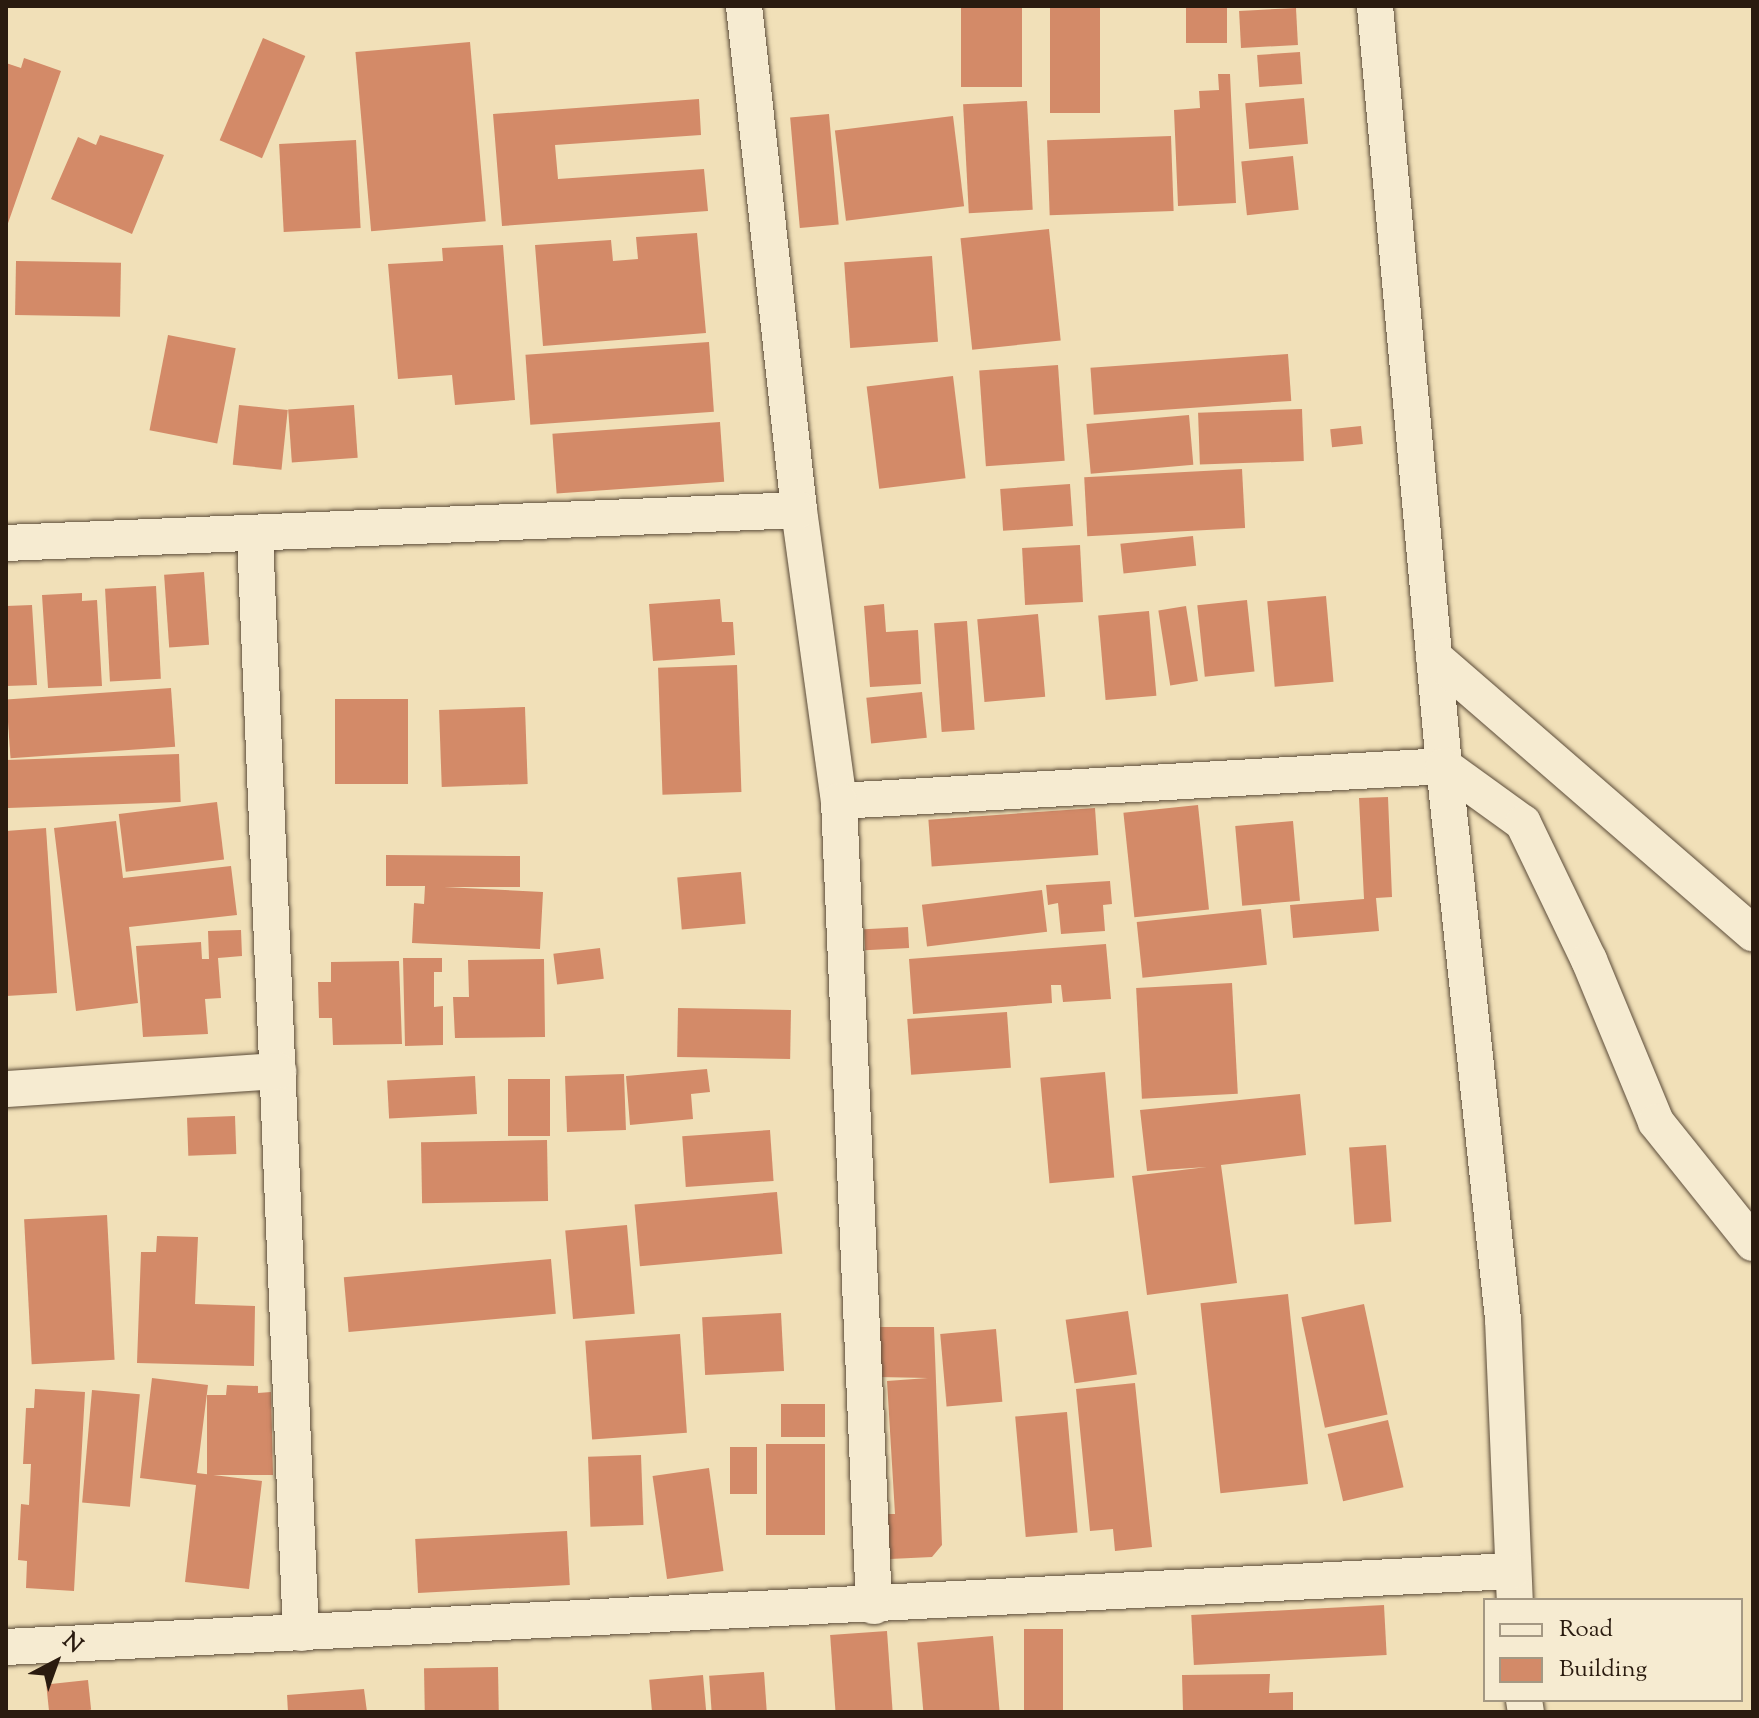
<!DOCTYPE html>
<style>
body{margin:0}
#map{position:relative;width:1759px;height:1718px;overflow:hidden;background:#f1e0b8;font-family:"Sorts Mill Goudy",serif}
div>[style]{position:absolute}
.building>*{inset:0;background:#d38a68;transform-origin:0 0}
.roads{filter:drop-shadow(0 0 2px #5c4c39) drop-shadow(0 0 2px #5c4c39)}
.minor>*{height:36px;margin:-18px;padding:0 18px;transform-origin:18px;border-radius:18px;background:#f6ebd1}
span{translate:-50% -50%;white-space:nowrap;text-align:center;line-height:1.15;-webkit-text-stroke:6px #f6ebd1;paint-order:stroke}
.frame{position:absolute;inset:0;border:8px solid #2a1b0f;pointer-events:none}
.legend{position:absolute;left:1483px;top:1598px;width:260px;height:104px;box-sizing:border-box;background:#f6ebd1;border:2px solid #a49883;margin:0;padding:10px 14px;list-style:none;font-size:24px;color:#2a1b0f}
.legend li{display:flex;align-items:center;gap:16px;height:40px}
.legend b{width:40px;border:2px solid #a49883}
.north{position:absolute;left:16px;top:1622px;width:80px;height:80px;-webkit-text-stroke:6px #f6ebd1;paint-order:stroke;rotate:41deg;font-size:22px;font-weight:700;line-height:32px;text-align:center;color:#2a1b0f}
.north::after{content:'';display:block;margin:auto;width:28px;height:36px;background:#2a1b0f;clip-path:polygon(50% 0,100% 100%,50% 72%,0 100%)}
</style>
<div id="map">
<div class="building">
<i style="left:961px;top:6px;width:61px;height:81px"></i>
<i style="left:1050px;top:6px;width:50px;height:107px"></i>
<i style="left:1186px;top:6px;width:41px;height:37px"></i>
<i style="left:1296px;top:8px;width:37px;height:57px;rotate:87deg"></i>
<i style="left:263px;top:38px;width:46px;height:111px;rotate:23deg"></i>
<i style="left:470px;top:42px;width:180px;height:115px;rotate:85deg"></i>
<i style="left:1300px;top:52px;width:32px;height:43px;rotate:86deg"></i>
<i style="clip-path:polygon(24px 58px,61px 71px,6px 229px,6px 63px,21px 68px)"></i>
<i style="clip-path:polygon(1218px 74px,1230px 74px,1236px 203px,1178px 206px,1174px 110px,1200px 108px,1199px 91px,1219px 90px)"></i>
<i style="left:1304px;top:98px;width:46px;height:59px;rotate:85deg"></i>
<i style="clip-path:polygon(699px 99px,701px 135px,555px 145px,558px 179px,704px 169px,708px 211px,502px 226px,493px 114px)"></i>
<i style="left:1027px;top:101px;width:109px;height:64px;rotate:87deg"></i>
<i style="left:829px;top:114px;width:111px;height:39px;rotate:85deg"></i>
<i style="left:953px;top:116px;width:91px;height:119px;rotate:83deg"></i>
<i style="clip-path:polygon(100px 135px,164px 155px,132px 234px,51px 199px,78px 137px,96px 145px)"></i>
<i style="left:1171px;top:136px;width:75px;height:124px;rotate:88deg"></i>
<i style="left:356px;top:140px;width:88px;height:77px;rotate:87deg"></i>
<i style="left:1293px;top:156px;width:54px;height:52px;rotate:84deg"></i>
<i style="left:1049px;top:229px;width:112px;height:89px;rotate:84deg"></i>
<i style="clip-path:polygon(697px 233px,706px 333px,543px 346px,535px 245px,611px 240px,613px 261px,638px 259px,636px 237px)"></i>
<i style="clip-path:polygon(503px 245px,515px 400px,455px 405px,452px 375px,398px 379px,388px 264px,443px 261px,442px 248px)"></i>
<i style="left:932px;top:256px;width:86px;height:88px;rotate:86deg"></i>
<i style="left:16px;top:261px;width:105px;height:54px;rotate:1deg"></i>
<i style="left:168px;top:335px;width:69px;height:97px;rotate:11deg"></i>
<i style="left:709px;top:342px;width:70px;height:184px;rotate:86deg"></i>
<i style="left:1288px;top:354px;width:47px;height:198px;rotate:86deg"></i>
<i style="left:1058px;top:365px;width:96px;height:79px;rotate:86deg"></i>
<i style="left:953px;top:376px;width:103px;height:87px;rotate:83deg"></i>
<i style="left:239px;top:405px;width:49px;height:60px;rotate:6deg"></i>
<i style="left:354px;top:405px;width:53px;height:66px;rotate:86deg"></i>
<i style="left:1302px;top:409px;width:52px;height:104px;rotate:88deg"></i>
<i style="left:1189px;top:415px;width:50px;height:103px;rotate:85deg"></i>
<i style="left:720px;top:422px;width:60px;height:168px;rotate:86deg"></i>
<i style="left:1361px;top:426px;width:18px;height:31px;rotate:84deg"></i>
<i style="left:1242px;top:469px;width:59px;height:158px;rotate:87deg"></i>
<i style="left:1070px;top:484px;width:42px;height:70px;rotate:86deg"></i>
<i style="left:1193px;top:536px;width:30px;height:73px;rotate:84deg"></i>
<i style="left:1080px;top:545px;width:57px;height:58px;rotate:87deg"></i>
<i style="left:204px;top:572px;width:73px;height:40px;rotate:86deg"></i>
<i style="left:156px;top:586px;width:93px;height:51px;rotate:87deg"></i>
<i style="clip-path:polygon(82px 593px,82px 601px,97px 600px,102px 686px,48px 688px,42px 595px)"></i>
<i style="left:1326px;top:596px;width:86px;height:59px;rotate:85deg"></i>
<i style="clip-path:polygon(720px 599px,722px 622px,733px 622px,735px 655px,653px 661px,649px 604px)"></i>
<i style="left:1247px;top:600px;width:72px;height:50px;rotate:84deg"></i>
<i style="clip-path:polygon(884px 604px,886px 632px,918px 630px,921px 684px,870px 687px,864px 606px)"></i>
<i style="clip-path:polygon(32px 605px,37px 685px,6px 686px,6px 606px)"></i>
<i style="left:1186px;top:606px;width:76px;height:28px;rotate:81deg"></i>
<i style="left:1149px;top:611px;width:85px;height:51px;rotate:85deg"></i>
<i style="left:1038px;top:614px;width:83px;height:61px;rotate:85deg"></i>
<i style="left:967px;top:621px;width:109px;height:33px;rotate:86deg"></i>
<i style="left:737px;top:665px;width:127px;height:79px;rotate:88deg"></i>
<i style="left:171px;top:688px;width:59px;height:165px;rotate:86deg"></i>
<i style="left:922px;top:692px;width:46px;height:56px;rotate:84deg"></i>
<i style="left:335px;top:699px;width:73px;height:85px"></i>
<i style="left:525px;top:707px;width:77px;height:86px;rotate:88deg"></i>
<i style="left:179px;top:754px;width:48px;height:173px;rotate:88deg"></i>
<i style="clip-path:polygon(1388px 797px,1392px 897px,1376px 898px,1379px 931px,1293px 938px,1290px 905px,1364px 899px,1359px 798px)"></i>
<i style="left:217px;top:802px;width:58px;height:99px;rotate:83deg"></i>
<i style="left:1198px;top:805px;width:105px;height:75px;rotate:84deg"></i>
<i style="left:1095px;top:808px;width:47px;height:167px;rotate:86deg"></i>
<i style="clip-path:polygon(116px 821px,123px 878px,231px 866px,237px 915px,129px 927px,138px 1003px,76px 1011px,54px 828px)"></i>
<i style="left:1293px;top:821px;width:80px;height:58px;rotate:85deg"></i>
<i style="clip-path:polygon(46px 828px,57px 993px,6px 996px,6px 831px)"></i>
<i style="clip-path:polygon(386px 855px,520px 856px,520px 887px,444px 887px,543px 892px,540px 949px,412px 943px,414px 903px,424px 904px,425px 886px,386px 886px)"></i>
<i style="left:741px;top:872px;width:52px;height:64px;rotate:85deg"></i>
<i style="clip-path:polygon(1110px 881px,1112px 904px,1103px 905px,1105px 931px,1061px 934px,1058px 903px,1048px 905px,1046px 885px)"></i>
<i style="left:1042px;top:890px;width:42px;height:121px;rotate:83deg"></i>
<i style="left:1261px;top:909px;width:56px;height:125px;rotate:84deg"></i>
<i style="left:908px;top:927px;width:21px;height:44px;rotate:87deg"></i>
<i style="clip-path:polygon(241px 930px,242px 956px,218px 958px,221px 998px,205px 999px,208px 1034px,143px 1037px,136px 946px,201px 942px,202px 959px,209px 959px,208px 931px)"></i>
<i style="clip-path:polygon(1106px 944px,1111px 999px,1063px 1002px,1061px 985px,1051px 985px,1052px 1003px,913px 1014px,909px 959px)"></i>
<i style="left:600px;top:948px;width:31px;height:47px;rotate:83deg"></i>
<i style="clip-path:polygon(403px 958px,442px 958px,442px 972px,434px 972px,434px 1007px,443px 1006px,443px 1045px,405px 1046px)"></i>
<i style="clip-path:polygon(544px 959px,545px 1037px,455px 1038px,453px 997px,469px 997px,468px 960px)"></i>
<i style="clip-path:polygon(399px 961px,402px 1044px,333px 1045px,332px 1018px,319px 1018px,318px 982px,331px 982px,331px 962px)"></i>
<i style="left:1232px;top:983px;width:111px;height:96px;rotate:87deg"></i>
<i style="left:678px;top:1008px;width:113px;height:49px;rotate:1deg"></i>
<i style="left:1007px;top:1012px;width:56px;height:100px;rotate:86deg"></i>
<i style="clip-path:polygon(707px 1069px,710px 1092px,691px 1094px,693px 1119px,630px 1125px,626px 1076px)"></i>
<i style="left:1105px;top:1072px;width:106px;height:65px;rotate:85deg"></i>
<i style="left:624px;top:1074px;width:56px;height:59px;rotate:88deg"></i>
<i style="left:475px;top:1076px;width:38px;height:88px;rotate:87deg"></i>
<i style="left:508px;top:1079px;width:42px;height:57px"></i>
<i style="clip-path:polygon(1300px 1094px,1306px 1155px,1221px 1165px,1237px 1283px,1147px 1295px,1132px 1176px,1207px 1167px,1147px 1171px,1140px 1110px)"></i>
<i style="left:235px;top:1116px;width:38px;height:48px;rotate:88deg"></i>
<i style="left:770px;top:1130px;width:51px;height:88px;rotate:86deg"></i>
<i style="left:547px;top:1140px;width:61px;height:126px;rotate:89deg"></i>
<i style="left:1386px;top:1145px;width:77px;height:37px;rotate:86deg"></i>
<i style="left:777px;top:1192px;width:62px;height:143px;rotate:85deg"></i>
<i style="left:107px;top:1215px;width:145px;height:83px;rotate:87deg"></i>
<i style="left:627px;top:1225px;width:89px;height:62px;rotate:85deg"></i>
<i style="clip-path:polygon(157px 1236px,198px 1237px,195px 1304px,255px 1306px,254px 1366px,137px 1363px,141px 1252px,156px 1252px)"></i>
<i style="left:551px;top:1259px;width:55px;height:208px;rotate:85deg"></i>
<i style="left:1288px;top:1294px;width:191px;height:88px;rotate:84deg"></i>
<i style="left:1364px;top:1304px;width:113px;height:64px;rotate:78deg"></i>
<i style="left:1128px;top:1311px;width:64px;height:63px;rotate:82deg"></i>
<i style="left:781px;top:1313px;width:58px;height:79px;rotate:87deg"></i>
<i style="clip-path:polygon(879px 1327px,934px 1327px,942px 1545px,932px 1557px,890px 1559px,888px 1514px,895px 1514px,887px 1381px,928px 1378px,879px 1377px)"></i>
<i style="left:996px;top:1329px;width:73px;height:56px;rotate:85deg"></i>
<i style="left:680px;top:1334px;width:99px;height:95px;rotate:86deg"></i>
<i style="clip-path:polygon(152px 1378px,208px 1385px,197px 1473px,262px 1481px,249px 1589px,185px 1582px,196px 1485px,140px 1478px)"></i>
<i style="clip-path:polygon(1135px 1383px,1152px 1547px,1115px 1551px,1113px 1529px,1090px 1531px,1076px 1389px)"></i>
<i style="clip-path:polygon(227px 1385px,258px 1386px,258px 1393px,271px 1392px,273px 1475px,207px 1475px,207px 1395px,226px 1395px)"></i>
<i style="clip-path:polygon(35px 1389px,85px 1392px,74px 1591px,26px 1588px,27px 1561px,18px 1560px,21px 1504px,29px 1505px,31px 1464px,23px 1464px,26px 1408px,34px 1408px)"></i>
<i style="left:92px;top:1390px;width:48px;height:113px;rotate:5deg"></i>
<i style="left:825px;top:1404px;width:33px;height:44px;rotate:90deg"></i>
<i style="left:1067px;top:1412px;width:121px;height:52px;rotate:85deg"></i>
<i style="left:1388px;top:1420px;width:69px;height:62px;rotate:77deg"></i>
<i style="left:766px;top:1444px;width:59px;height:91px"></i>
<i style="left:730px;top:1447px;width:27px;height:47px"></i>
<i style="left:641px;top:1455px;width:70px;height:53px;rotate:88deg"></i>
<i style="left:709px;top:1468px;width:104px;height:57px;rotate:82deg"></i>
<i style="left:567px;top:1531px;width:54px;height:152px;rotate:87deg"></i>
<i style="left:1384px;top:1605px;width:50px;height:193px;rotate:87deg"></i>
<i style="left:1024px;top:1629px;width:39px;height:83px"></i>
<i style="left:887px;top:1631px;width:81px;height:57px;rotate:86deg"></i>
<i style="left:993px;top:1636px;width:76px;height:76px;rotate:85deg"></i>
<i style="left:498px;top:1667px;width:45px;height:74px;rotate:89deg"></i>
<i style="left:764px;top:1672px;width:40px;height:55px;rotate:86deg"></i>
<i style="clip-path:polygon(1270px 1674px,1269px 1693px,1293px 1692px,1293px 1712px,1183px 1712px,1182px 1675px)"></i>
<i style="left:703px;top:1675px;width:37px;height:54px;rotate:85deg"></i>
<i style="left:88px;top:1680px;width:30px;height:42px;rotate:84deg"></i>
<i style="clip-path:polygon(364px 1689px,367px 1712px,288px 1712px,287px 1695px)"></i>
</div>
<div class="roads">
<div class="minor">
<i style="left:744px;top:6px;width:507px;rotate:83.77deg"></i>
<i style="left:799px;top:510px;width:294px;rotate:82.2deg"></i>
<i style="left:839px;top:801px;width:606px;rotate:-3.31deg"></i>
<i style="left:1444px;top:766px;width:97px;rotate:35.8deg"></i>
<i style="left:1523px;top:823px;width:152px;rotate:64.3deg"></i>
<i style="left:1589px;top:960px;width:175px;rotate:67.5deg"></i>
<i style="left:1656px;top:1122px;width:155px;rotate:51.3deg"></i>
<i style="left:1375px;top:6px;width:763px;rotate:84.81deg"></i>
<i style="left:1444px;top:766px;width:556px;rotate:83.91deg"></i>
<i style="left:1503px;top:1319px;width:281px;rotate:87.6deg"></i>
<i style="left:255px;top:536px;width:1098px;rotate:87.6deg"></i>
<i style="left:6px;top:543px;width:794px;rotate:-2.38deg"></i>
<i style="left:1434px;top:657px;width:422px;rotate:40.9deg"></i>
<i style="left:839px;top:801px;width:806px;rotate:87.51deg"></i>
<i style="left:6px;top:1089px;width:273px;rotate:-3.8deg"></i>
<i style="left:6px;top:1647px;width:1508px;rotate:-2.89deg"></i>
<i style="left:1524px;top:1700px;width:12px;rotate:81deg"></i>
</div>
</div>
<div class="frame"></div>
<ul class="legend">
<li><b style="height:10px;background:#f6ebd1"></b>Road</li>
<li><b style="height:22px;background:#d38a68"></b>Building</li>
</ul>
<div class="north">N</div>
</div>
